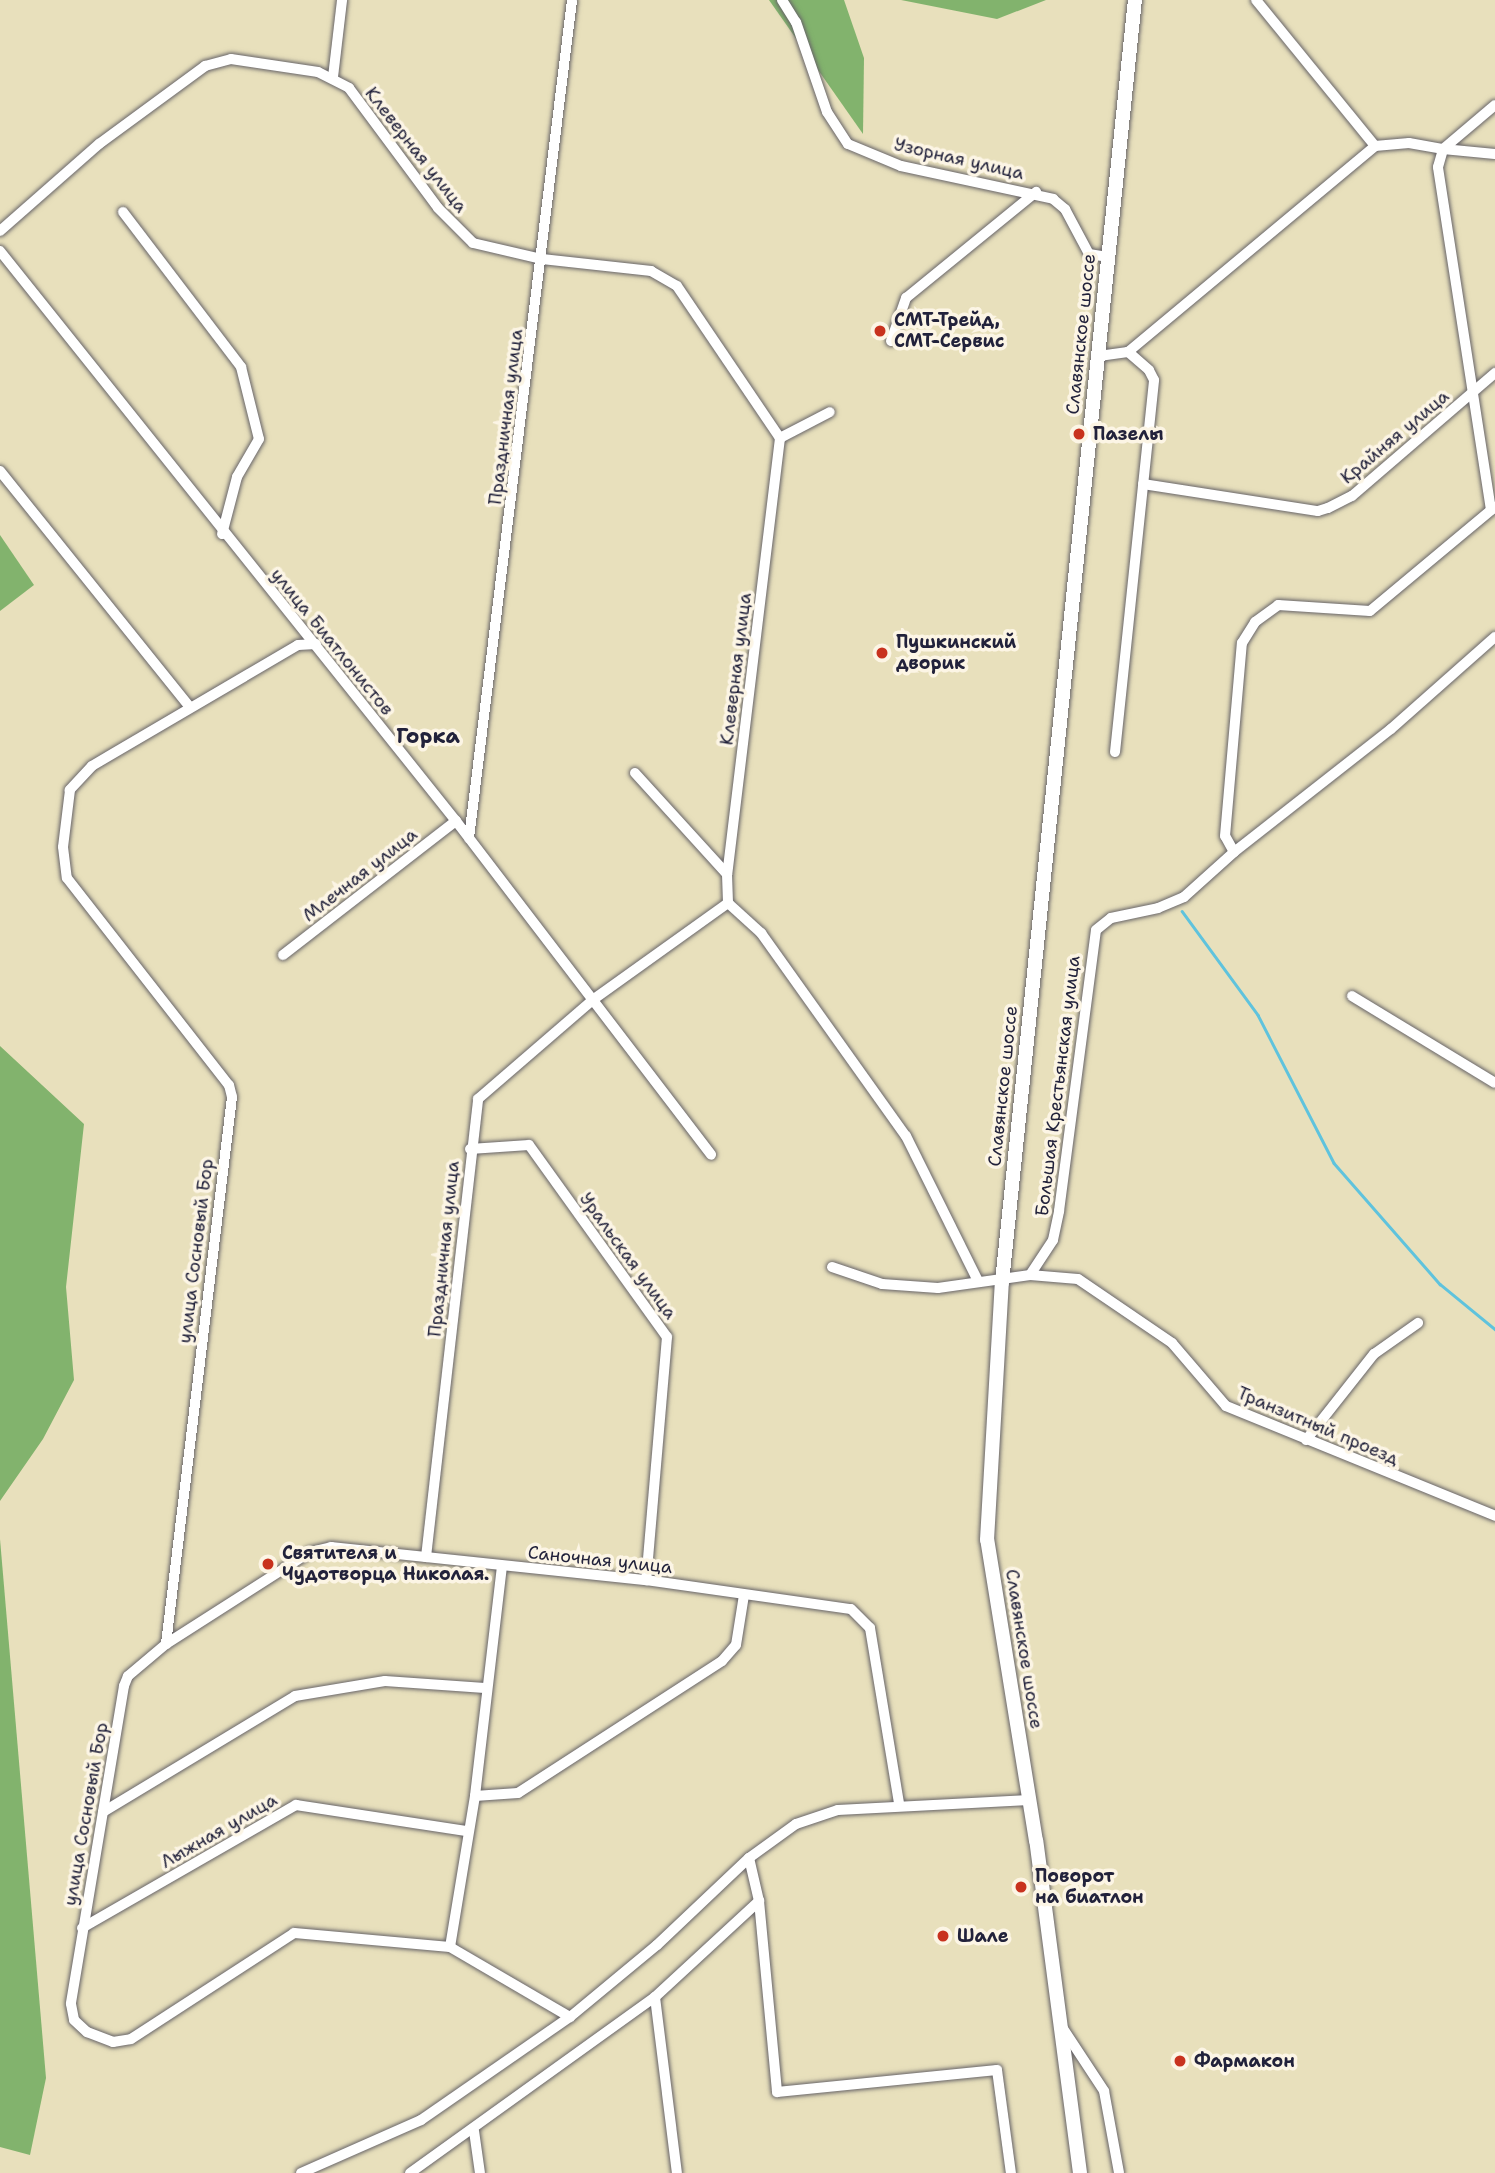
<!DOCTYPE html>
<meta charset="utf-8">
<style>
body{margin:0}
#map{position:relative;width:1495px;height:2173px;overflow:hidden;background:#e8e0bc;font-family:"Shantell Sans",sans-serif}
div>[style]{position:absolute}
.forest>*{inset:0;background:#82b36d}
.stream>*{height:2.5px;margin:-1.25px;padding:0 1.25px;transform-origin:1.25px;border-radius:1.25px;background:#5fc3dd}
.roads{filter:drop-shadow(0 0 2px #676468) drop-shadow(0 0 2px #676468)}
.minor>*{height:10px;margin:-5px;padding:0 5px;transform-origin:5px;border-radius:5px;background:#fff}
.secondary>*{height:14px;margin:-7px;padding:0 7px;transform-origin:7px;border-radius:7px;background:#fff}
.dots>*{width:19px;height:19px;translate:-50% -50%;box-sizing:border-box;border:4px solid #fcf5e5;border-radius:50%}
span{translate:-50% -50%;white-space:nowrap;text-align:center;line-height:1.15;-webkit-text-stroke:7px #fcf5e5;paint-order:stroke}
.street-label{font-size:18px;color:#22223b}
.poi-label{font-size:18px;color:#22223b;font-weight:700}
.left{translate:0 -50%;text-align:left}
.quarter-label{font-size:21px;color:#22223b;font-weight:700}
</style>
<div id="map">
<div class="forest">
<i style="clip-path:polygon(769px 0,844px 0,864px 58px,863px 134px)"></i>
<i style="clip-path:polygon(901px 0,1046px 0,997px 19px)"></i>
<i style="clip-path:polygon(0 535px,34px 585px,0 611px)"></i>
<i style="clip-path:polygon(0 1046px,84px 1124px,66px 1287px,74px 1380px,43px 1439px,0 1501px)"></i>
<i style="clip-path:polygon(0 1539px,46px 2078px,30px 2155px,0 2147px)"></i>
</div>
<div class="stream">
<i style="left:1182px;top:911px;width:129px;rotate:53.8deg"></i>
<i style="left:1258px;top:1015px;width:166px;rotate:62.8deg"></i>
<i style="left:1334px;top:1163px;width:161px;rotate:48.8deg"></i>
<i style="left:1440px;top:1284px;width:71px;rotate:39.3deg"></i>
</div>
<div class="roads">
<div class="minor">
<i style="left:782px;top:0;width:26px;rotate:58deg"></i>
<i style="left:796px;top:22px;width:95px;rotate:71deg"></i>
<i style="left:827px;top:112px;width:38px;rotate:57deg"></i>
<i style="left:848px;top:144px;width:57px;rotate:22.5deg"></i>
<i style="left:901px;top:166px;width:156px;rotate:12.2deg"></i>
<i style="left:1053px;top:199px;width:16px;rotate:40deg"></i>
<i style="left:1065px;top:209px;width:51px;rotate:61.9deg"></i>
<i style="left:1089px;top:254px;width:20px;rotate:9deg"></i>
<i style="left:1256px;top:0;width:188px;rotate:50.8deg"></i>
<i style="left:333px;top:77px;width:78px;rotate:-83.3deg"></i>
<i style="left:123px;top:212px;width:195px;rotate:52.7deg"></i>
<i style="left:241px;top:367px;width:74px;rotate:76deg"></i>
<i style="left:259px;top:439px;width:44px;rotate:120.1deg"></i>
<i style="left:237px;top:477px;width:59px;rotate:104.7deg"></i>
<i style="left:0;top:231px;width:132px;rotate:-41.3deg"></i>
<i style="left:99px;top:144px;width:132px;rotate:-36.3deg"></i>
<i style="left:205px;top:66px;width:27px;rotate:-15deg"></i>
<i style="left:231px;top:59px;width:88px;rotate:8.5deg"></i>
<i style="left:318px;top:72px;width:35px;rotate:27deg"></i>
<i style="left:349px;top:88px;width:149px;rotate:53.4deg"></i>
<i style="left:438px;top:208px;width:49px;rotate:45deg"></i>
<i style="left:473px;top:243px;width:71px;rotate:13.1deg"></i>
<i style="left:542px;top:259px;width:110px;rotate:6.3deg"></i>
<i style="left:651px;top:271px;width:30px;rotate:30deg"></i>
<i style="left:677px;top:286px;width:184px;rotate:55.9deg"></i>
<i style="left:780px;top:438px;width:439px;rotate:96.9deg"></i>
<i style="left:727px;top:874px;width:29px;rotate:88deg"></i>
<i style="left:0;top:251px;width:730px;rotate:51.34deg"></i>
<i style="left:456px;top:821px;width:420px;rotate:52.6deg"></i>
<i style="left:891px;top:341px;width:46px;rotate:-70.8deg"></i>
<i style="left:906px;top:298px;width:168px;rotate:-39.2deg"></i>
<i style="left:1099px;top:356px;width:29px;rotate:-8deg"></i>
<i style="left:1128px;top:352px;width:322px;rotate:-39.8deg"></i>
<i style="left:1375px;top:146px;width:34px;rotate:-5deg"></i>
<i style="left:1409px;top:143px;width:35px;rotate:10deg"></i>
<i style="left:1443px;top:149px;width:68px;rotate:-40.2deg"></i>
<i style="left:780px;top:438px;width:56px;rotate:-27.5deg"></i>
<i style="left:0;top:471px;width:303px;rotate:51.2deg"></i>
<i style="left:1143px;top:484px;width:177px;rotate:8.8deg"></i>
<i style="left:1318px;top:511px;width:10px;rotate:-17deg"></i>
<i style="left:1328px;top:508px;width:27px;rotate:-27deg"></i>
<i style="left:1352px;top:496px;width:189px;rotate:-40.7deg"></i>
<i style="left:1491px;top:510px;width:347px;rotate:-98.8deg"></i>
<i style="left:1438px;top:167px;width:19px;rotate:-74deg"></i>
<i style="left:1443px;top:149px;width:52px;rotate:5.5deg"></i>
<i style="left:316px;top:644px;width:18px;rotate:177deg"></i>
<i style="left:298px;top:645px;width:239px;rotate:149.6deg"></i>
<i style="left:92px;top:766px;width:33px;rotate:133deg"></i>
<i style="left:70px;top:790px;width:57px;rotate:97deg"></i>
<i style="left:63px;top:847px;width:31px;rotate:83deg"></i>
<i style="left:67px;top:878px;width:263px;rotate:52deg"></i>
<i style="left:229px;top:1085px;width:12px;rotate:76deg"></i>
<i style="left:232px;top:1097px;width:551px;rotate:96.88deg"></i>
<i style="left:166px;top:1644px;width:50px;rotate:139.9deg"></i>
<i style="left:128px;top:1676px;width:11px;rotate:112deg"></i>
<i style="left:124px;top:1686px;width:322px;rotate:99.5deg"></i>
<i style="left:71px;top:2004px;width:16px;rotate:79deg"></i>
<i style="left:74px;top:2020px;width:18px;rotate:43deg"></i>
<i style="left:87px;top:2032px;width:28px;rotate:21deg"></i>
<i style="left:113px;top:2042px;width:18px;rotate:-9deg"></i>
<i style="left:131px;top:2039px;width:194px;rotate:-33deg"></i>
<i style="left:294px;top:1933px;width:157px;rotate:5.1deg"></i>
<i style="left:1115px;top:752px;width:374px;rotate:-84deg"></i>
<i style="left:1154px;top:380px;width:11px;rotate:-117deg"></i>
<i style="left:1149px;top:370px;width:28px;rotate:-139deg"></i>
<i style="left:635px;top:773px;width:137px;rotate:47.7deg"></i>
<i style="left:469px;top:838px;width:844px;rotate:-82.99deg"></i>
<i style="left:1234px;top:852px;width:199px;rotate:-38.1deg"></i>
<i style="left:1391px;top:729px;width:139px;rotate:-41.5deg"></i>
<i style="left:728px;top:903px;width:45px;rotate:42.3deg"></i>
<i style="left:761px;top:933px;width:249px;rotate:54.5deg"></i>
<i style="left:906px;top:1136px;width:160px;rotate:63.6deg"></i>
<i style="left:283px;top:955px;width:219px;rotate:-37.8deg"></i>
<i style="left:1352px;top:996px;width:167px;rotate:31.3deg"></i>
<i style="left:470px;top:1149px;width:59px;rotate:-3.9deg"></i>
<i style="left:529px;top:1145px;width:236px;rotate:54.3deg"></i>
<i style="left:667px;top:1337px;width:244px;rotate:94.9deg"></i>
<i style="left:832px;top:1267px;width:53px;rotate:18.8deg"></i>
<i style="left:882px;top:1284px;width:56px;rotate:4.1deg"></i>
<i style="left:938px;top:1288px;width:93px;rotate:-8deg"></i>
<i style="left:1030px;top:1275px;width:48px;rotate:4.8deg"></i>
<i style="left:1078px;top:1279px;width:114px;rotate:34.2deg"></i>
<i style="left:1172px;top:1343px;width:83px;rotate:49.4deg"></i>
<i style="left:1226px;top:1406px;width:291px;rotate:22.2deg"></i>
<i style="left:1030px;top:1275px;width:42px;rotate:-56.7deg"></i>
<i style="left:1053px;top:1240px;width:30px;rotate:-78deg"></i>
<i style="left:1059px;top:1211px;width:283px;rotate:-82.5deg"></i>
<i style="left:1096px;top:930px;width:19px;rotate:-39deg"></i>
<i style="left:1111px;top:918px;width:48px;rotate:-12deg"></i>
<i style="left:1158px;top:908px;width:28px;rotate:-23deg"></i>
<i style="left:1184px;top:897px;width:67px;rotate:-42deg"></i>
<i style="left:1234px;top:852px;width:18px;rotate:-119deg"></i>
<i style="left:1225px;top:836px;width:194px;rotate:-85deg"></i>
<i style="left:1242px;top:643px;width:25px;rotate:-58deg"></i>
<i style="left:1255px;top:622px;width:29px;rotate:-36deg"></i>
<i style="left:1278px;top:605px;width:92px;rotate:3.7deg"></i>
<i style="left:1370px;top:611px;width:163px;rotate:-39.8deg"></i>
<i style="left:1306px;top:1440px;width:110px;rotate:-51.7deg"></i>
<i style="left:1374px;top:1354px;width:54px;rotate:-35.2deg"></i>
<i style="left:426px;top:1557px;width:461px;rotate:-83.5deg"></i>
<i style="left:478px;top:1099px;width:153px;rotate:-40.8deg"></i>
<i style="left:594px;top:999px;width:165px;rotate:-35.6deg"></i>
<i style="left:502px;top:1566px;width:232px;rotate:96.7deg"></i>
<i style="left:475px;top:1796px;width:153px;rotate:99.4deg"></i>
<i style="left:450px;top:1947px;width:139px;rotate:30.3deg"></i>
<i style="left:166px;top:1644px;width:171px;rotate:-32.6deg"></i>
<i style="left:310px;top:1552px;width:22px;rotate:-13deg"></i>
<i style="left:331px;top:1547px;width:317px;rotate:6deg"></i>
<i style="left:646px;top:1580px;width:207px;rotate:8.1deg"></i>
<i style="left:851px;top:1609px;width:27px;rotate:45deg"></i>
<i style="left:870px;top:1628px;width:178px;rotate:80.6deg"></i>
<i style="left:475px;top:1796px;width:43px;rotate:-4deg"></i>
<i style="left:518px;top:1793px;width:243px;rotate:-32.9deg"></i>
<i style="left:722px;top:1661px;width:21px;rotate:-49deg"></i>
<i style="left:736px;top:1645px;width:51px;rotate:-80.9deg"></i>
<i style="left:103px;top:1812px;width:224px;rotate:-31.1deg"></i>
<i style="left:295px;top:1696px;width:91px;rotate:-9.5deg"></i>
<i style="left:385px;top:1681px;width:100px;rotate:4deg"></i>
<i style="left:749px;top:1858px;width:44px;rotate:76.9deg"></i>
<i style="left:759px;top:1901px;width:192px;rotate:84.6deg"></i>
<i style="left:777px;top:2092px;width:221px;rotate:-5.7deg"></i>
<i style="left:997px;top:2070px;width:104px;rotate:82.3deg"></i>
<i style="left:82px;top:1928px;width:247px;rotate:-29.9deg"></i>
<i style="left:296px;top:1805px;width:172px;rotate:8.7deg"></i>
<i style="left:655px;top:1997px;width:177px;rotate:82.9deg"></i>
<i style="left:1062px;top:2027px;width:77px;rotate:56.7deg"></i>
<i style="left:1104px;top:2091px;width:83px;rotate:79.6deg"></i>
<i style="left:474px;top:2131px;width:42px;rotate:81.9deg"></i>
<i style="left:301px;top:2173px;width:131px;rotate:-23.8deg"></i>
<i style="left:421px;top:2120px;width:181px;rotate:-34.7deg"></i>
<i style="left:570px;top:2017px;width:113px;rotate:-39.6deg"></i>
<i style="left:657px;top:1945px;width:127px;rotate:-43.4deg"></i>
<i style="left:749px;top:1858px;width:58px;rotate:-35.9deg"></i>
<i style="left:796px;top:1824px;width:44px;rotate:-18.4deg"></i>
<i style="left:838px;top:1810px;width:191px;rotate:-3deg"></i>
<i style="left:410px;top:2173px;width:302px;rotate:-35.7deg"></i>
<i style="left:655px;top:1997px;width:142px;rotate:-42.7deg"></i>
</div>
<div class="secondary">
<i style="left:1080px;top:2173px;width:335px;rotate:-97.5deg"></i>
<i style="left:1036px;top:1841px;width:305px;rotate:-99.2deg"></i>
<i style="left:987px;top:1540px;width:258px;rotate:-86.7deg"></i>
<i style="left:1002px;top:1282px;width:1289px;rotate:-84.08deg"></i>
</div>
</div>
<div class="dots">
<i style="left:880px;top:331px;background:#c8321e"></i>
<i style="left:1079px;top:434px;background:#c8321e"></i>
<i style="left:882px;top:653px;background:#c8321e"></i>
<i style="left:268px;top:1564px;background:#c8321e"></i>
<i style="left:1021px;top:1887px;background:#c8321e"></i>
<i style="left:943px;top:1936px;background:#c8321e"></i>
<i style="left:1180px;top:2061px;background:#c8321e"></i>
</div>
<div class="street-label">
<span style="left:416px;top:150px;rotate:52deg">Клеверная улица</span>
<span style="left:959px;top:159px;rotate:13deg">Узорная улица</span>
<span style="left:1081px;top:334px;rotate:-84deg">Славянское шоссе</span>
<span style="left:506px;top:417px;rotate:-83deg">Праздничная улица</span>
<span style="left:1395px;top:437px;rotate:-40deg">Крайняя улица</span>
<span style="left:332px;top:642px;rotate:51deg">улица Биатлонистов</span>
<span style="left:736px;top:669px;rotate:-83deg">Клеверная улица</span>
<span style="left:360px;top:875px;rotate:-38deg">Млечная улица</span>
<span style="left:1003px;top:1086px;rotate:-84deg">Славянское шоссе</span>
<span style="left:1058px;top:1086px;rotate:-83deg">Большая Крестьянская улица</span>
<span style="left:444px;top:1249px;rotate:-84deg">Праздничная улица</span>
<span style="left:196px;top:1251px;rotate:-83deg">улица Сосновый Бор</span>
<span style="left:628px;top:1256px;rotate:54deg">Уральская улица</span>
<span style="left:1318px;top:1426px;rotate:23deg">Транзитный проезд</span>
<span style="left:600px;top:1560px;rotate:6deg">Саночная улица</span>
<span style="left:1024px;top:1649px;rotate:81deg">Славянское шоссе</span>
<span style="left:86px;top:1814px;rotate:-80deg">улица Сосновый Бор</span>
<span style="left:219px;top:1831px;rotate:-30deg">Лыжная улица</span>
</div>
<div class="poi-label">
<span class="left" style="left:894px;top:331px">СМТ-Трейд,<br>СМТ-Сервис</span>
<span class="left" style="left:1093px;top:434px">Пазелы</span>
<span class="left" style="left:896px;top:653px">Пушкинский<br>дворик</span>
<span class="left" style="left:282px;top:1564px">Святителя и<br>Чудотворца Николая.</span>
<span class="left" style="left:1035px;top:1887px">Поворот<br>на биатлон</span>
<span class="left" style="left:957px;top:1936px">Шале</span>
<span class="left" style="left:1194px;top:2061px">Фармакон</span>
</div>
<div class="quarter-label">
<span style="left:428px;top:736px">Горка</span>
</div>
</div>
